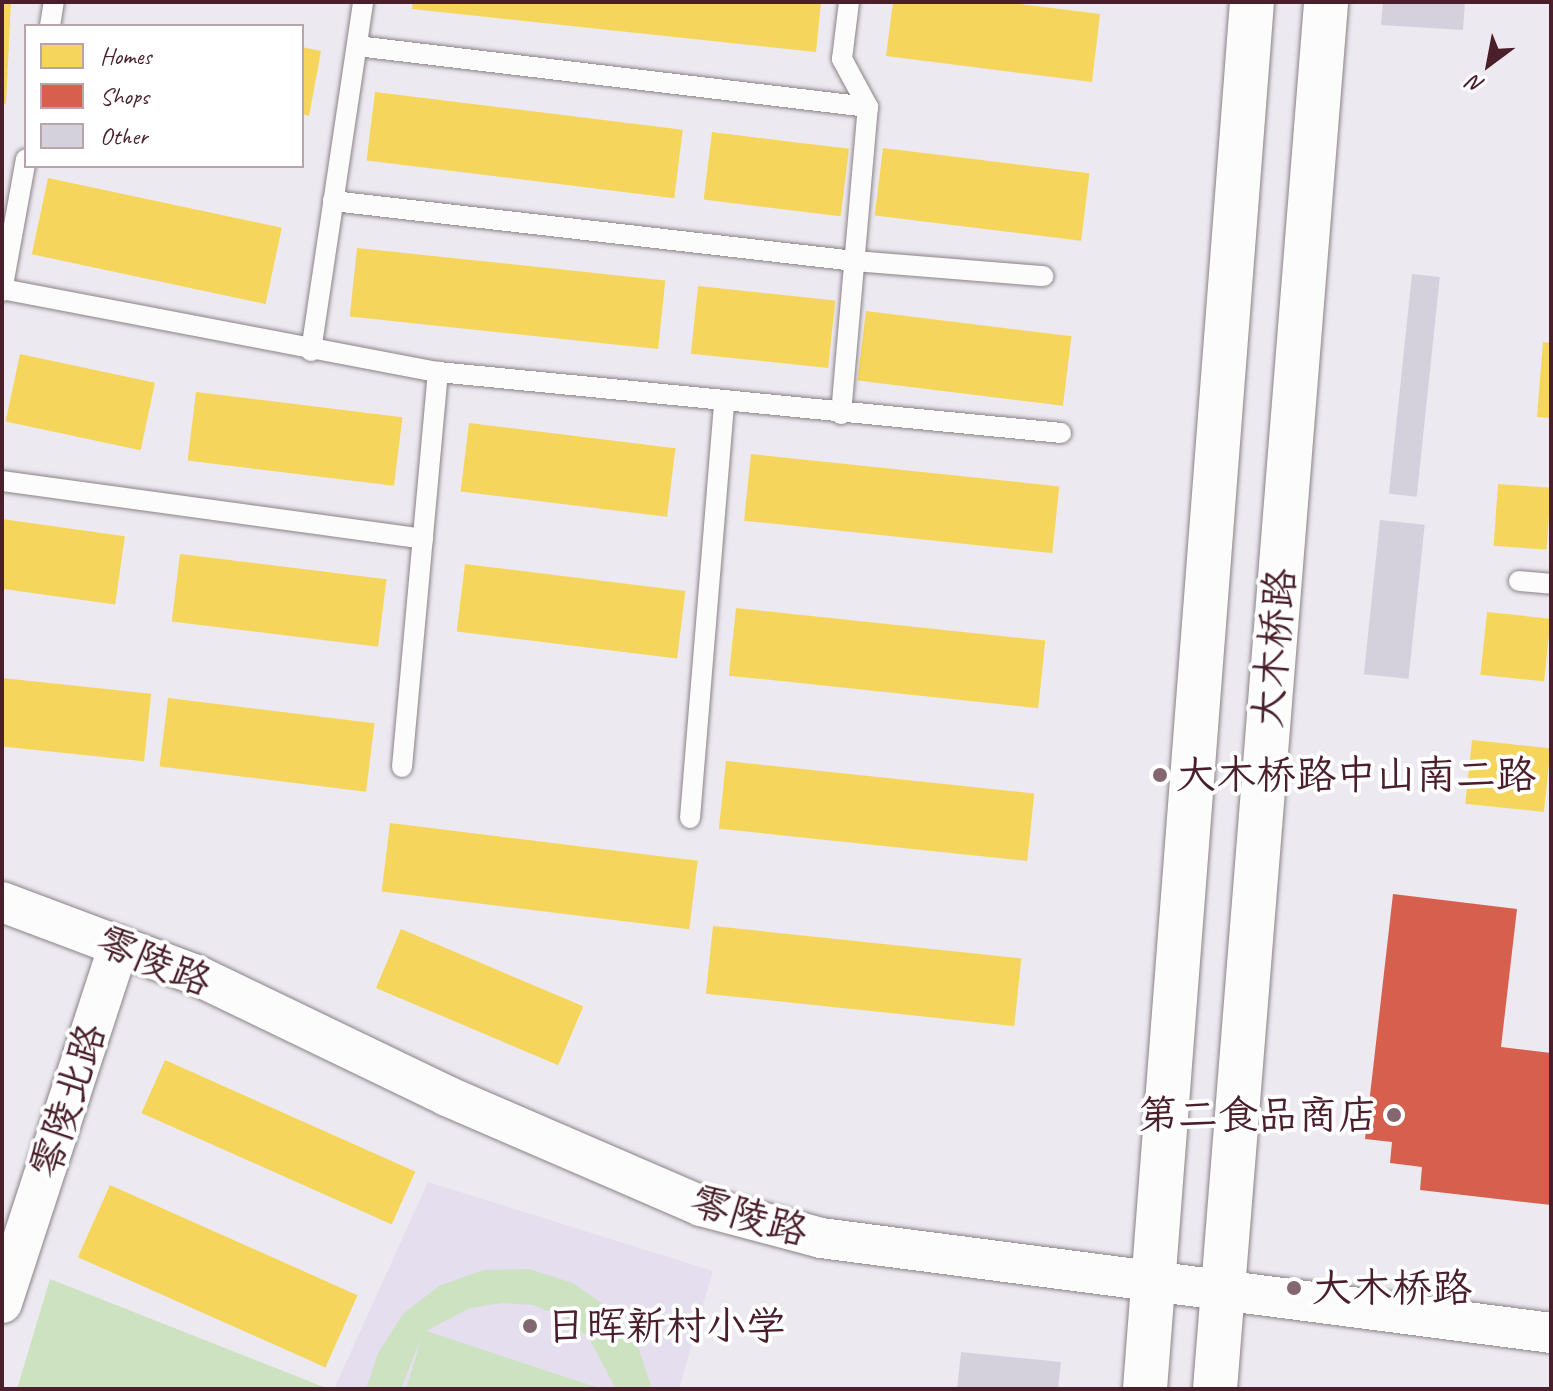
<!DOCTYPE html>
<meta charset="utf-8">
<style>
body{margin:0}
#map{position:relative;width:1553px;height:1391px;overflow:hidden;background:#eceaf0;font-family:Caveat,"LXGW WenKai TC",sans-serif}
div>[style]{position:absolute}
.built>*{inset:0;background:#e4deee}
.green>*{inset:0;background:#cce2c0}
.homes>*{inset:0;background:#f6d55c;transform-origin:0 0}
.shops>*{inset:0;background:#d6604d}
.building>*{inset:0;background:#d4d1dc;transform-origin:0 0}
.roads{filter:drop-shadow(0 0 2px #8b8287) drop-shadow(0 0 2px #8b8287)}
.lane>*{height:20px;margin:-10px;padding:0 10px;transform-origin:10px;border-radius:10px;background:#fcfcfd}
.street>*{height:40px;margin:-20px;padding:0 20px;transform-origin:20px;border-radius:20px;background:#fcfcfd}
.secondary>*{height:44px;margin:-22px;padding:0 22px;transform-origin:22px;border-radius:22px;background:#fcfcfd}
.dots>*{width:22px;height:22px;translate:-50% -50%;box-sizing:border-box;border:4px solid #fff;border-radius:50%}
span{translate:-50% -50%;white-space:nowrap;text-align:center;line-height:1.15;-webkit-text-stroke:8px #fff;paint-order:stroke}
.street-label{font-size:40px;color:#4a1f2b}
.poi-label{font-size:40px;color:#4a1f2b}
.left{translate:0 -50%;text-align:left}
.right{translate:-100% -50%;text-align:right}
.frame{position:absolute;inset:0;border:4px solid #4a1f2b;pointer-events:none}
.legend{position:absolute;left:24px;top:24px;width:280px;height:144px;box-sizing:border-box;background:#fff;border:2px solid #b7a5aa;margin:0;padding:10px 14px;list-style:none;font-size:24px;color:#4a1f2b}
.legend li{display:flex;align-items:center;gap:16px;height:40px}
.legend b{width:40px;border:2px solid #b7a5aa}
.north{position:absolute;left:1449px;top:24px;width:80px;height:80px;-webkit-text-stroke:6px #fff;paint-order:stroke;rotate:212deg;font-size:22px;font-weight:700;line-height:32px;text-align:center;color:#4a1f2b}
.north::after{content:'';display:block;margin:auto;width:28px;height:36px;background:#4a1f2b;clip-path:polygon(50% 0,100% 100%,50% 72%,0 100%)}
</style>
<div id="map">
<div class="built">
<i style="clip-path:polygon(428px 1182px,713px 1271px,679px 1389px,334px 1389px)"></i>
</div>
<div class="green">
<i style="clip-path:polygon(529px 1269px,573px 1283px,611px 1310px,638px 1347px,652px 1389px,616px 1389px,589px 1338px,564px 1318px,534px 1305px,502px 1303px,470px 1308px,426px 1331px,602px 1389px,406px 1389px,422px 1336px,401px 1389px,366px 1389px,378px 1353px,403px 1314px,439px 1286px,483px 1270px)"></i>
<i style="clip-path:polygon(50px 1279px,329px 1389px,17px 1389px)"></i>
</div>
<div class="homes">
<i style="clip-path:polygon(2px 2px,11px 2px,6px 104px,2px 104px)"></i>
<i style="clip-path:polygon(413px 2px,821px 2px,816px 52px,412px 9px)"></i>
<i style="clip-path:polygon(893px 2px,1004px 2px,1100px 14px,1092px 82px,886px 56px)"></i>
<i style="clip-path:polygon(302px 47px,321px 51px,309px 116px,302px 114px)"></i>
<i style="left:375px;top:92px;width:310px;height:69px;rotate:7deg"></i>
<i style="left:712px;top:132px;width:138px;height:68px;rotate:7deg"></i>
<i style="left:883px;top:148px;width:208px;height:68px;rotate:7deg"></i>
<i style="left:48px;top:178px;width:239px;height:78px;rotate:12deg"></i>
<i style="left:357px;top:248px;width:310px;height:69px;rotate:6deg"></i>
<i style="left:698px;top:286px;width:138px;height:68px;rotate:6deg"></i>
<i style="left:866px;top:311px;width:207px;height:70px;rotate:7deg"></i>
<i style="clip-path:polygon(1543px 342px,1551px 343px,1551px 418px,1537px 417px)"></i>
<i style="left:20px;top:354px;width:138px;height:69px;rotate:12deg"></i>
<i style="left:196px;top:392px;width:208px;height:69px;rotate:7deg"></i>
<i style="left:469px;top:423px;width:208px;height:69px;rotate:7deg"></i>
<i style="left:751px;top:454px;width:310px;height:67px;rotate:6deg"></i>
<i style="left:1498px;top:484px;width:53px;height:62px;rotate:4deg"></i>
<i style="left:2px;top:519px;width:124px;height:69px;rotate:8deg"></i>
<i style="left:180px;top:554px;width:208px;height:68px;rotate:7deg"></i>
<i style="left:465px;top:564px;width:222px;height:68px;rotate:7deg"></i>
<i style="left:736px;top:608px;width:311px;height:68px;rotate:6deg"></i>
<i style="left:1487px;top:612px;width:64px;height:63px;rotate:6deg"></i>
<i style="left:2px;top:678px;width:150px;height:68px;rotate:6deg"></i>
<i style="left:168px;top:698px;width:208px;height:69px;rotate:7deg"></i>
<i style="left:1472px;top:740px;width:79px;height:64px;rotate:6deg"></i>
<i style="left:726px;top:761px;width:310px;height:68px;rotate:6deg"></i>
<i style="left:390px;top:823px;width:310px;height:69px;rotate:7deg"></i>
<i style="left:713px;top:926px;width:310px;height:68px;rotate:6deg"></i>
<i style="left:401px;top:929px;width:198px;height:64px;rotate:23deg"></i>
<i style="left:165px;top:1060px;width:274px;height:58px;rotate:24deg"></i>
<i style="left:110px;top:1185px;width:271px;height:79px;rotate:24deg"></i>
</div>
<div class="shops">
<i style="clip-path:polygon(1393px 894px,1517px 909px,1501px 1047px,1551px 1053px,1551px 1205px,1420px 1190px,1422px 1167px,1390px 1163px,1392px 1142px,1365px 1139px)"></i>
</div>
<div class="building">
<i style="clip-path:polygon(1383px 2px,1465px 2px,1463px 30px,1381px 25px)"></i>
<i style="left:1412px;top:274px;width:28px;height:221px;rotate:6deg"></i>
<i style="left:1380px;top:520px;width:45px;height:155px;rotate:6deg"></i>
<i style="clip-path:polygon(961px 1352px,1061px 1362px,1058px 1389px,957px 1389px)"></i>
</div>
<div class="roads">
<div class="lane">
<i style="left:50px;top:26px;width:24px;rotate:-81deg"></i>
<i style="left:357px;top:46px;width:515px;rotate:6.81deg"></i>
<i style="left:333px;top:201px;width:525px;rotate:6.56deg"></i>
<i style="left:855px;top:261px;width:189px;rotate:4.6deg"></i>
<i style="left:2px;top:289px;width:444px;rotate:10.8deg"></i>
<i style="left:438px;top:372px;width:626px;rotate:5.59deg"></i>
<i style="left:2px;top:291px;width:134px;rotate:-79.7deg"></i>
<i style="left:311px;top:351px;width:353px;rotate:-81.5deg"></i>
<i style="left:841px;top:414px;width:308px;rotate:-85deg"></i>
<i style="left:868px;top:107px;width:55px;rotate:-118.4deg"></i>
<i style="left:842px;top:59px;width:57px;rotate:-83deg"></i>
<i style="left:2px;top:481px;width:425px;rotate:7.8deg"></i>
<i style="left:1519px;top:581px;width:32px;rotate:5deg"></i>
<i style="left:402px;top:767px;width:397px;rotate:-84.8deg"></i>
<i style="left:690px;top:818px;width:419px;rotate:-85.3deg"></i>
</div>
<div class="street">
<i style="left:2px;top:902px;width:207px;rotate:20.6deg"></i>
<i style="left:196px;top:975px;width:279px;rotate:25.7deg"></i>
<i style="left:447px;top:1096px;width:277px;rotate:23.4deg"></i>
<i style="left:701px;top:1206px;width:124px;rotate:14.9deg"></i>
<i style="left:821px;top:1238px;width:736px;rotate:7.41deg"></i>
<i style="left:2px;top:1303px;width:376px;rotate:-71.9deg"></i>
</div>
<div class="secondary">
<i style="left:1145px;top:1389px;width:1391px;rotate:-85.59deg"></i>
<i style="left:1215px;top:1389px;width:1391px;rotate:-85.42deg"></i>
</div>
</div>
<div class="dots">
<i style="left:1160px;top:775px;background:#836670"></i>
<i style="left:1394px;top:1115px;background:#836670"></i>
<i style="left:1294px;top:1288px;background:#836670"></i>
<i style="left:530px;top:1326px;background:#836670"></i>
</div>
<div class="street-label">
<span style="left:1274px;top:648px;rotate:-85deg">大木桥路</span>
<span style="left:154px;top:961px;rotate:22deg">零陵路</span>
<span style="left:68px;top:1101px;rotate:-72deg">零陵北路</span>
<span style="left:749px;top:1216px;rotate:16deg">零陵路</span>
</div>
<div class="poi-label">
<span class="left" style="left:1176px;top:775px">大木桥路中山南二路</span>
<span class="right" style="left:1378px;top:1115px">第二食品商店</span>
<span class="left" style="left:1312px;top:1288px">大木桥路</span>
<span class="left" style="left:546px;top:1326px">日晖新村小学</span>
</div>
<div class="frame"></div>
<ul class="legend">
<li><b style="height:22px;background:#f6d55c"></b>Homes</li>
<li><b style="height:22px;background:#d6604d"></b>Shops</li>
<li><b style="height:22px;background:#d4d1dc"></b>Other</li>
</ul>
<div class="north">N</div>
</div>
